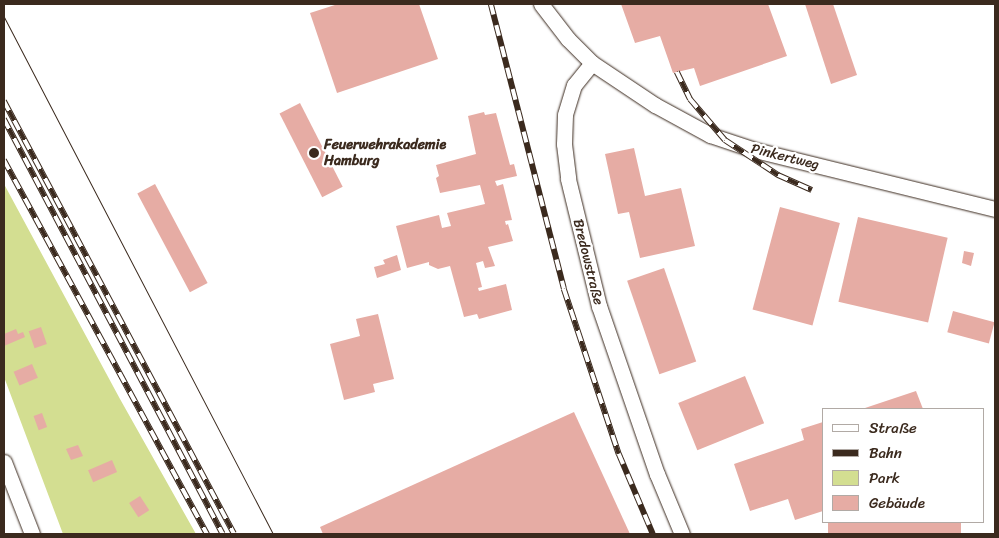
<!DOCTYPE html>
<meta charset="utf-8">
<style>
body{margin:0}
#map{position:relative;width:999px;height:538px;overflow:hidden;background:#fff;font-family:Sriracha,sans-serif}
div>[style]{position:absolute}
.green>*{inset:0;background:#d3de91}
.building>*{inset:0;background:#e6aca4;transform-origin:0 0}
.roads{filter:drop-shadow(0 0 1px #3b2a1e) drop-shadow(0 0 1px #3b2a1e)}
.minor>*{height:15px;margin:-7.5px;padding:0 7.5px;transform-origin:7.5px;border-radius:7.5px;background:#fff}
.tram>*{height:1px;margin:-0.5px;padding:0 0.5px;transform-origin:0.5px;border-radius:0.5px;background:#3b2a1e}
.rail>*{height:5.5px;margin-top:-2.75px;transform-origin:0;background:repeating-linear-gradient(90deg,#fff 0 11px,#3b2a1e 0 22px);box-sizing:border-box;border-block:1px solid #3b2a1e}
.dots>*{width:14px;height:14px;translate:-50% -50%;box-sizing:border-box;border:2px solid #fff;border-radius:50%}
span{translate:-50% -50%;white-space:nowrap;text-align:center;line-height:1.15;-webkit-text-stroke:4.5px #fff;paint-order:stroke}
.poi-label{font-size:14px;color:#3b2a1e;font-weight:700}
.left{translate:0 -50%;text-align:left}
.street-label{font-size:14px;color:#3b2a1e}
.frame{position:absolute;inset:0;border:5px solid #3b2a1e;pointer-events:none}
.legend{position:absolute;left:822px;top:408px;width:162px;height:115px;box-sizing:border-box;background:#fff;border:1px solid #b1aaa5;margin:0;padding:6px 9px;list-style:none;font-size:15px;color:#3b2a1e}
.legend li{display:flex;align-items:center;gap:10px;height:25px}
.legend b{width:25px;border:1px solid #b1aaa5}
</style>
<div id="map">
<div class="green">
<i style="clip-path:polygon(4px 184px,120px 399px,196px 534px,63px 534px,4px 377px)"></i>
</div>
<div class="building">
<i style="clip-path:polygon(338px 4px,419px 4px,438px 59px,337px 93px,310px 13px)"></i>
<i style="clip-path:polygon(621px 4px,768px 4px,787px 56px,700px 86px,694px 68px,673px 73px,660px 36px,635px 43px)"></i>
<i style="clip-path:polygon(805px 4px,833px 4px,857px 75px,831px 84px)"></i>
<i style="left:300px;top:103px;width:94px;height:23px;rotate:63deg"></i>
<i style="clip-path:polygon(484px 112px,485px 115px,496px 113px,510px 165px,514px 164px,517px 176px,495px 181px,497px 186px,503px 184px,512px 220px,505px 221px,506px 225px,508px 224px,513px 241px,488px 247px,495px 266px,485px 268px,483px 261px,476px 263px,482px 287px,478px 288px,479px 291px,506px 284px,512px 310px,479px 319px,477px 314px,464px 317px,450px 266px,438px 269px,429px 265px,429px 262px,407px 268px,396px 226px,439px 215px,442px 228px,451px 226px,447px 213px,485px 204px,480px 185px,440px 193px,436px 178px,439px 176px,436px 165px,476px 154px,468px 116px)"></i>
<i style="clip-path:polygon(634px 148px,645px 196px,681px 188px,695px 246px,640px 258px,629px 212px,618px 214px,605px 154px)"></i>
<i style="left:155px;top:184px;width:112px;height:20px;rotate:62deg"></i>
<i style="left:780px;top:207px;width:62px;height:106px;rotate:15deg"></i>
<i style="left:858px;top:217px;width:92px;height:87px;rotate:13deg"></i>
<i style="clip-path:polygon(964px 251px,974px 253px,971px 266px,962px 263px)"></i>
<i style="clip-path:polygon(397px 255px,401px 270px,377px 278px,374px 267px,385px 264px,383px 260px)"></i>
<i style="left:664px;top:268px;width:99px;height:39px;rotate:71deg"></i>
<i style="left:953px;top:311px;width:43px;height:22px;rotate:15deg"></i>
<i style="clip-path:polygon(378px 314px,394px 379px,373px 384px,375px 392px,344px 400px,330px 344px,360px 336px,356px 319px)"></i>
<i style="left:41px;top:327px;width:18px;height:13px;rotate:71deg"></i>
<i style="clip-path:polygon(16px 329px,18px 334px,23px 332px,25px 337px,4px 346px,4px 334px)"></i>
<i style="left:32px;top:364px;width:15px;height:20px;rotate:67deg"></i>
<i style="left:745px;top:376px;width:51px;height:72px;rotate:68deg"></i>
<i style="clip-path:polygon(916px 391px,923px 409px,862px 409px)"></i>
<i style="clip-path:polygon(574px 412px,630px 534px,323px 534px,320px 527px)"></i>
<i style="left:42px;top:413px;width:15px;height:9px;rotate:70deg"></i>
<i style="clip-path:polygon(823px 422px,823px 511px,795px 520px,788px 499px,750px 511px,734px 464px,804px 440px,801px 429px)"></i>
<i style="clip-path:polygon(78px 445px,83px 456px,71px 460px,66px 449px)"></i>
<i style="left:112px;top:460px;width:13px;height:26px;rotate:67deg"></i>
<i style="left:140px;top:496px;width:17px;height:13px;rotate:57deg"></i>
<i style="left:828px;top:522px;width:133px;height:13px"></i>
</div>
<div class="roads">
<div class="minor">
<i style="left:541px;top:4px;width:44px;rotate:52.4deg"></i>
<i style="left:568px;top:39px;width:34px;rotate:45deg"></i>
<i style="left:592px;top:63px;width:76px;rotate:33.7deg"></i>
<i style="left:655px;top:105px;width:63px;rotate:28.6deg"></i>
<i style="left:710px;top:135px;width:47px;rotate:18.4deg"></i>
<i style="left:755px;top:150px;width:247px;rotate:13.8deg"></i>
<i style="left:592px;top:63px;width:28px;rotate:129deg"></i>
<i style="left:574px;top:85px;width:31px;rotate:107deg"></i>
<i style="left:565px;top:115px;width:29px;rotate:92deg"></i>
<i style="left:564px;top:144px;width:35px;rotate:83deg"></i>
<i style="left:568px;top:179px;width:131px;rotate:76.3deg"></i>
<i style="left:599px;top:306px;width:178px;rotate:71deg"></i>
<i style="left:657px;top:474px;width:65px;rotate:67.4deg"></i>
<i style="left:4px;top:462px;width:77px;rotate:68.7deg"></i>
</div>
</div>
<div class="tram">
<i style="left:4px;top:17px;width:583px;rotate:62.51deg"></i>
</div>
<div class="rail">
<i style="left:491px;top:4px;width:294px;rotate:75.6deg"></i>
<i style="left:564px;top:289px;width:174px;rotate:71.6deg"></i>
<i style="left:619px;top:454px;width:87px;rotate:67deg"></i>
<i style="left:677px;top:72px;width:30px;rotate:64deg"></i>
<i style="left:690px;top:99px;width:54px;rotate:49.5deg"></i>
<i style="left:725px;top:140px;width:64px;rotate:33.4deg"></i>
<i style="left:778px;top:175px;width:37px;rotate:24deg"></i>
<i style="left:4px;top:101px;width:490px;rotate:62deg"></i>
<i style="left:4px;top:119px;width:469px;rotate:62.2deg"></i>
<i style="left:4px;top:160px;width:426px;rotate:61.5deg"></i>
</div>
<div class="dots">
<i style="left:314px;top:153px;background:#3b2a1e"></i>
</div>
<div class="poi-label">
<span class="left" style="left:324px;top:153px">Feuerwehrakademie<br>Hamburg</span>
</div>
<div class="street-label">
<span style="left:785px;top:157px;rotate:14deg">Pinkertweg</span>
<span style="left:588px;top:262px;rotate:76deg">Bredowstraße</span>
</div>
<div class="frame"></div>
<ul class="legend">
<li><b style="height:6px;background:#fff"></b>Straße</li>
<li><b style="height:6px;background:#3b2a1e"></b>Bahn</li>
<li><b style="height:14px;background:#d3de91"></b>Park</li>
<li><b style="height:14px;background:#e6aca4"></b>Gebäude</li>
</ul>
</div>
